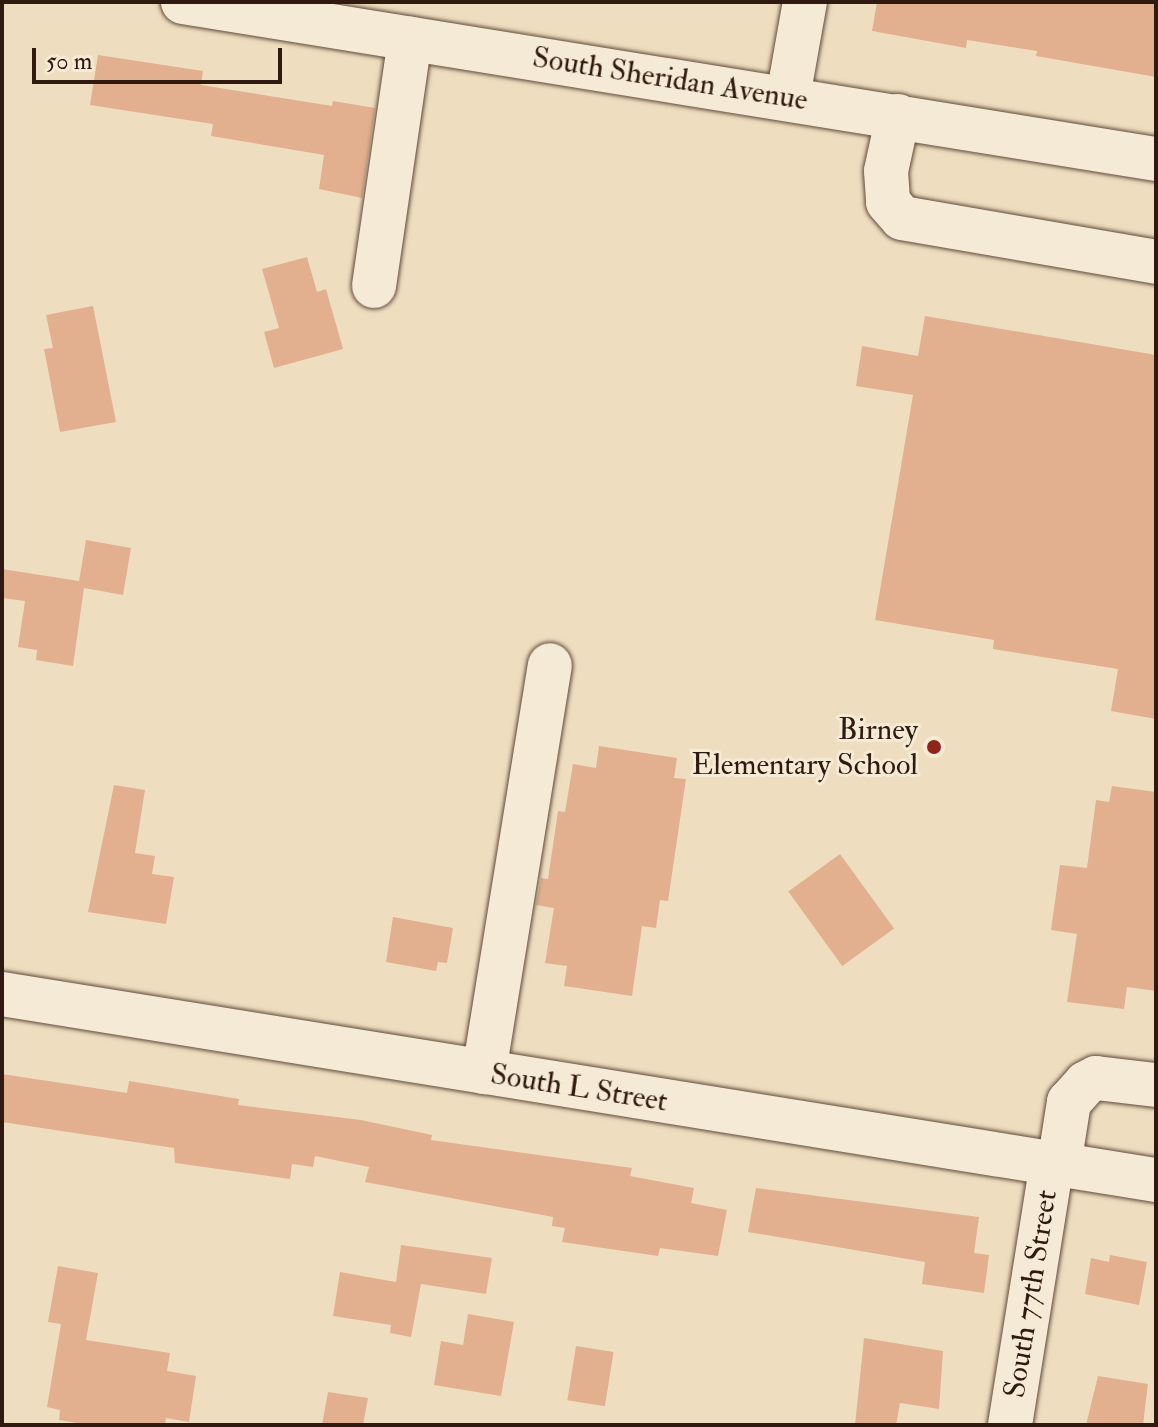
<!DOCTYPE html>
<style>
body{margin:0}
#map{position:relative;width:1158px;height:1427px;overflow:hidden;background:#eedebf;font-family:"IM FELL Double Pica",serif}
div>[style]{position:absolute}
.building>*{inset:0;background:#e2b08f;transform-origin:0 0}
.roads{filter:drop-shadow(0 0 2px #604a3b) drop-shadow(0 0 2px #604a3b)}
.minor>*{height:44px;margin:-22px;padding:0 22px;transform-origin:22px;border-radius:22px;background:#f4ead5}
.dots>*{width:22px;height:22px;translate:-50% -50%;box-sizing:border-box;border:4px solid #f4ead5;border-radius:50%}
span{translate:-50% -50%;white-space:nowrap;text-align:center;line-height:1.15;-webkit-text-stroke:6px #f4ead5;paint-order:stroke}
.street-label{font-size:30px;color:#30190f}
.poi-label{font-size:30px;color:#30190f}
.right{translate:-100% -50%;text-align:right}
.frame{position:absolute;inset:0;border:4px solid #30190f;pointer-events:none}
.scale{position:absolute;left:32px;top:48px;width:250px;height:36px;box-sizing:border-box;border:4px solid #30190f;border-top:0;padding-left:10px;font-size:24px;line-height:28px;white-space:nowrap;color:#30190f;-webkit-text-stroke:6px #f4ead5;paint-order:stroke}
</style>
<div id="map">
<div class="building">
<i style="clip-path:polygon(877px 2px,1156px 2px,1156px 77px,1036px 56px,1037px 51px,967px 40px,966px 48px,872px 31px)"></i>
<i style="clip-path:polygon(98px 55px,203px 71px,201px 85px,332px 106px,333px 101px,375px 108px,362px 198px,319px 189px,324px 155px,211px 136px,213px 124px,90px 105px)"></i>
<i style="clip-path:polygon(307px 257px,317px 292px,326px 289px,343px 349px,274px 368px,264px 332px,279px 328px,262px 269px)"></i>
<i style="clip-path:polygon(93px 306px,116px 422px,60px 432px,44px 349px,53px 348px,46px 315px)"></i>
<i style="clip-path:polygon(925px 316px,1156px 355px,1156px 719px,1111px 711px,1118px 669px,993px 649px,994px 640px,875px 620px,913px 395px,856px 386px,862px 346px,918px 356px)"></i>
<i style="clip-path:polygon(86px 540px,131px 548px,123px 595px,84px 588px,73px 666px,36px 660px,37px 650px,18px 647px,25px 601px,2px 598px,2px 569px,79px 581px)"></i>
<i style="clip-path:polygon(599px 746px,677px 758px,674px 778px,686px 779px,668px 901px,660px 900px,656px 928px,642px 926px,632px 996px,564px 986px,567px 966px,545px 963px,554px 908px,536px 905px,541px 878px,548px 879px,558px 811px,565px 812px,573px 764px,596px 768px)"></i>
<i style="clip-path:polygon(114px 785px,145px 790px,135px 853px,155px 856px,152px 874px,174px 877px,166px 924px,88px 912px)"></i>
<i style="clip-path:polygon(1112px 786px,1156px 792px,1156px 991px,1127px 987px,1124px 1009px,1067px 1002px,1077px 934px,1051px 930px,1060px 865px,1087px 868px,1096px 800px,1109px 802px)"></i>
<i style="left:840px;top:854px;width:92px;height:64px;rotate:54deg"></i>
<i style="clip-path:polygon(393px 917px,453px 928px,447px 963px,438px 962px,436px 971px,386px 962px)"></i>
<i style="clip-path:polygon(2px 1074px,127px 1093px,129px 1081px,190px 1091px,239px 1099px,238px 1105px,361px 1120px,432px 1135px,431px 1140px,632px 1168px,630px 1176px,694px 1188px,691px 1203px,727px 1210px,718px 1256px,660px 1248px,658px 1256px,562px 1242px,565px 1228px,552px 1226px,553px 1217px,365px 1182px,369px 1167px,315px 1156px,313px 1167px,292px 1164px,290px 1179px,175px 1163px,174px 1148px,2px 1122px)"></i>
<i style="clip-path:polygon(756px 1188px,979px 1217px,974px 1253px,989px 1255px,984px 1293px,922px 1284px,925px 1262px,748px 1232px)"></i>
<i style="clip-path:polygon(401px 1245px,492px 1258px,486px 1294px,421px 1284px,411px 1337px,390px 1333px,391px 1325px,333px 1316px,340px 1272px,396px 1282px)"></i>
<i style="clip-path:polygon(1110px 1255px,1147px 1262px,1139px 1305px,1085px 1294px,1091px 1258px,1109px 1262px)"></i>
<i style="clip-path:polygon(58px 1266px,98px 1273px,86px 1340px,170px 1353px,167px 1371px,196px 1376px,189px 1422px,166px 1418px,165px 1425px,90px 1425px,59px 1420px,60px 1410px,47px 1407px,61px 1324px,48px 1322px)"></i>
<i style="clip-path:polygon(468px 1314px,514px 1322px,501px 1396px,434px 1385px,441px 1341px,463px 1345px)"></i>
<i style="clip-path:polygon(864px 1338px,943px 1351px,939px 1409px,900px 1403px,896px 1425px,855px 1425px)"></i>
<i style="left:576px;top:1346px;width:38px;height:55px;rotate:9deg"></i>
<i style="clip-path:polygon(1098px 1376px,1148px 1384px,1143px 1425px,1086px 1425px)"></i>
<i style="clip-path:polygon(328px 1392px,368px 1398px,363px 1425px,322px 1425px)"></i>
</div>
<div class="roads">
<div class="minor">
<i style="left:183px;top:2px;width:986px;rotate:9.17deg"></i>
<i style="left:788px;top:97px;width:97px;rotate:-79.9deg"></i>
<i style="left:898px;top:116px;width:56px;rotate:102.3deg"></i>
<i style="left:886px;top:171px;width:31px;rotate:86deg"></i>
<i style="left:888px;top:202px;width:21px;rotate:49deg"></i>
<i style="left:902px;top:218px;width:258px;rotate:9.8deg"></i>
<i style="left:374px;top:286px;width:250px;rotate:-81.7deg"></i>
<i style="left:2px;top:994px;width:1169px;rotate:9.16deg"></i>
<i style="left:484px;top:1072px;width:412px;rotate:-80.8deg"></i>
<i style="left:1059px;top:1165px;width:64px;rotate:-81deg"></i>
<i style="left:1069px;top:1102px;width:25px;rotate:-48deg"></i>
<i style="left:1086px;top:1083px;width:11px;rotate:-27deg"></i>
<i style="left:1096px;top:1078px;width:60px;rotate:6.7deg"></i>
<i style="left:1010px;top:1425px;width:264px;rotate:-80.9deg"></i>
</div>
</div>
<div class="dots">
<i style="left:934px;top:747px;background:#8f2418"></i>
</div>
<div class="street-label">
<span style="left:670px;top:79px;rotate:9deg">South Sheridan Avenue</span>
<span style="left:579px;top:1088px;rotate:9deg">South L Street</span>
<span style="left:1031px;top:1294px;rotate:-81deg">South 77th Street</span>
</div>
<div class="poi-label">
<span class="right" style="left:918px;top:747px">Birney<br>Elementary School</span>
</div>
<div class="frame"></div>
<div class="scale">50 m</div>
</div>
